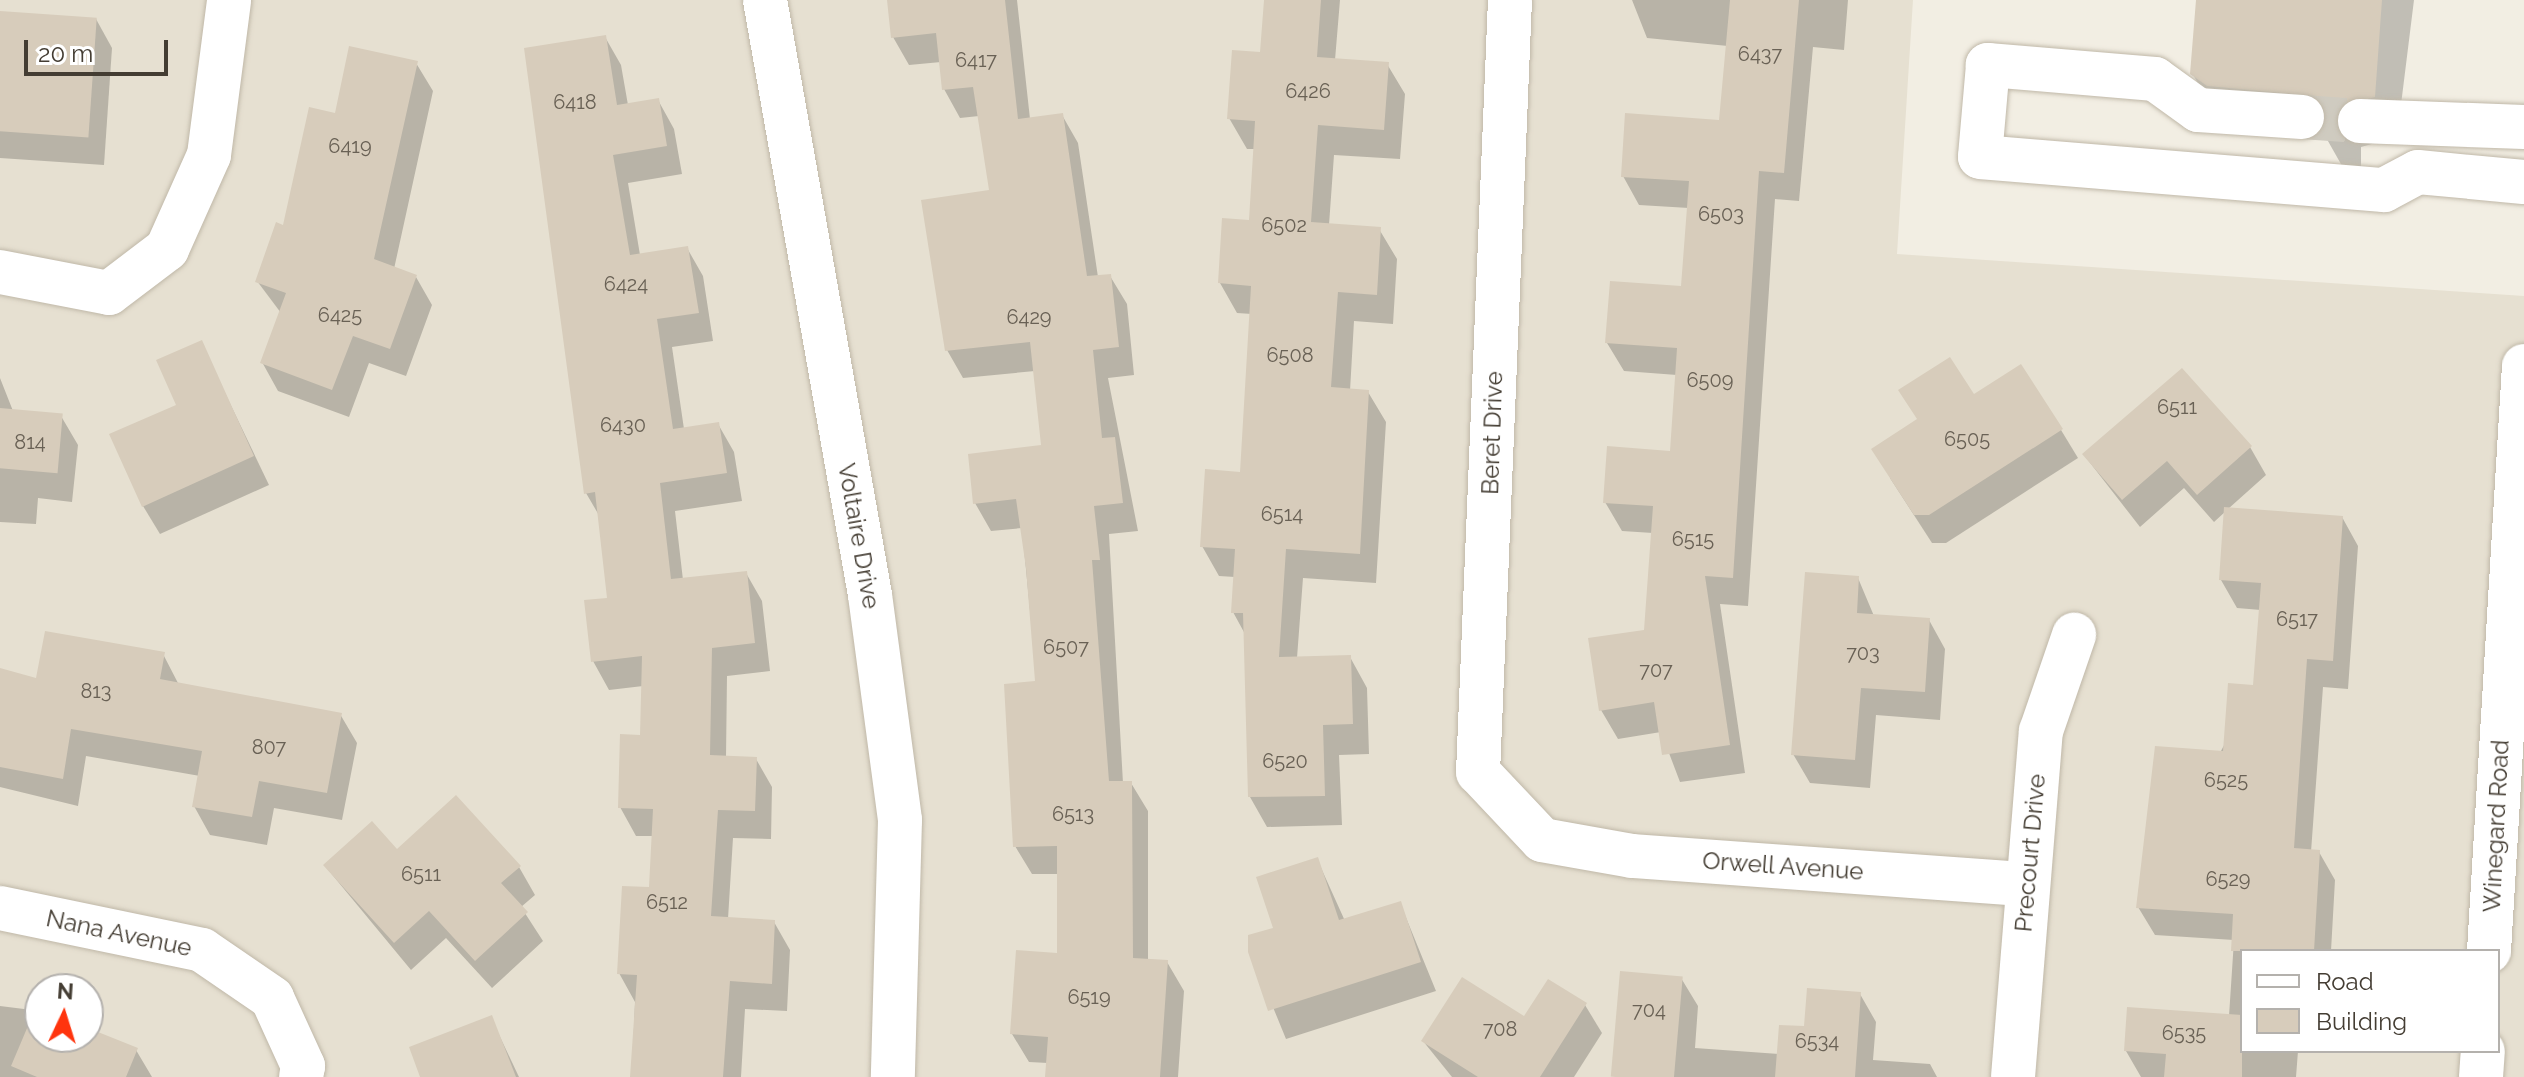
<!DOCTYPE html>
<style>
body{margin:0}
#map{position:relative;width:2524px;height:1077px;overflow:hidden;background:#f2eee3;font-family:Raleway,sans-serif}
div>[style]{position:absolute}
.residential>*{inset:0;background:#e6e0d1}
.shadow>*{inset:0;background:#0003}
.building>*{inset:0;background:#d7ccbb;transform-origin:0 0}
.minor-tunnel>*{height:44px;margin-top:-22px;transform-origin:0;background:repeating-linear-gradient(90deg,#cfcbc0 0 44px,transparent 0 66px)}
.roads{filter:drop-shadow(0 0 2px #c0b8a8) drop-shadow(0 0 2px #c0b8a8)}
.minor>*{height:44px;margin:-22px;padding:0 22px;transform-origin:22px;border-radius:22px;background:#fff}
span{translate:-50% -50%;white-space:nowrap;text-align:center;line-height:1.15;-webkit-text-stroke:6px #fff;paint-order:stroke}
.number-label{font-size:20px;color:#696155}
.number-label span{-webkit-text-stroke-width:0}
.street-label{font-size:24px;color:#443d33}
.legend{position:absolute;left:2240px;top:949px;width:260px;height:104px;box-sizing:border-box;background:#fff;border:2px solid #b4b1ad;margin:0;padding:10px 14px;list-style:none;font-size:24px;color:#443d33}
.legend li{display:flex;align-items:center;gap:16px;height:40px}
.legend b{width:40px;border:2px solid #b4b1ad}
.north{position:absolute;left:24px;top:973px;width:80px;height:80px;box-sizing:border-box;background:#fff;border:2px solid #b4b1ad;border-radius:50%;rotate:4deg;font-size:22px;font-weight:700;line-height:32px;text-align:center;color:#443d33}
.north::after{content:'';display:block;margin:auto;width:28px;height:36px;background:#ff340d;clip-path:polygon(50% 0,100% 100%,50% 72%,0 100%)}
.scale{position:absolute;left:24px;top:40px;width:144px;height:36px;box-sizing:border-box;border:4px solid #443d33;border-top:0;padding-left:10px;font-size:24px;line-height:28px;white-space:nowrap;color:#443d33;-webkit-text-stroke:6px #fff;paint-order:stroke}
</style>
<div id="map">
<div class="residential">
<i style="clip-path:polygon(evenodd,0 0,1913px 0,1897px 254px,2524px 296px,2524px 1077px,0 1077px,0 0,2242px 951px,2498px 951px,2498px 1051px,2242px 1051px,2242px 951px,0 0,40px 989px,88px 989px,88px 1037px,40px 1037px,40px 989px)"></i>
</div>
<div class="shadow">
<i style="clip-path:polygon(889px 0,1017px 0,1030px 119px,1062px 115px,1078px 143px,1098px 277px,1110px 276px,1127px 304px,1134px 375px,1108px 378px,1138px 531px,1109px 534px,1123px 783px,1131px 783px,1148px 811px,1148px 961px,1167px 962px,1184px 991px,1178px 1077px,1047px 1077px,1048px 1063px,1029px 1062px,1012px 1034px,1059px 955px,1059px 874px,1032px 874px,1015px 846px,1037px 683px,1022px 528px,991px 531px,975px 503px,1043px 447px,1035px 371px,963px 378px,947px 350px,991px 192px,979px 116px,960px 118px,944px 89px,941px 62px,909px 65px,893px 37px)"></i>
<i style="clip-path:polygon(1269px 0,1340px 0,1335px 60px,1387px 64px,1405px 94px,1400px 159px,1334px 155px,1329px 225px,1379px 229px,1397px 259px,1393px 324px,1354px 321px,1350px 391px,1368px 392px,1386px 422px,1376px 583px,1303px 578px,1297px 658px,1350px 657px,1367px 688px,1369px 754px,1339px 755px,1342px 825px,1267px 827px,1250px 797px,1245px 634px,1233px 612px,1235px 577px,1219px 576px,1202px 546px,1242px 474px,1252px 314px,1237px 313px,1220px 283px,1251px 222px,1255px 149px,1247px 149px,1229px 118px,1262px 54px)"></i>
<i style="clip-path:polygon(1632px 0,1848px 0,1844px 50px,1813px 47px,1799px 201px,1775px 199px,1748px 606px,1720px 604px,1745px 773px,1680px 782px,1661px 732px,1618px 739px,1601px 710px,1646px 632px,1653px 533px,1622px 531px,1605px 502px,1672px 453px,1677px 375px,1624px 371px,1607px 343px,1683px 288px,1689px 208px,1639px 205px,1623px 176px,1721px 122px,1728px 46px,1647px 38px)"></i>
<i style="clip-path:polygon(2198px 0,2414px 0,2397px 137px,2361px 147px,2361px 174px,2346px 173px,2324px 134px,2232px 125px,2216px 114px,2192px 73px)"></i>
<i style="clip-path:polygon(0 13px,96px 19px,112px 48px,104px 165px,0 158px)"></i>
<i style="clip-path:polygon(605px 37px,621px 65px,628px 105px,658px 100px,674px 129px,682px 174px,628px 183px,640px 255px,687px 248px,703px 276px,713px 341px,672px 347px,684px 429px,718px 424px,734px 452px,742px 501px,675px 511px,683px 580px,746px 573px,762px 601px,770px 671px,727px 676px,726px 758px,756px 759px,772px 787px,771px 839px,733px 838px,728px 919px,774px 922px,790px 950px,787px 1011px,745px 1009px,741px 1077px,632px 1077px,635px 1002px,619px 973px,651px 890px,654px 836px,636px 836px,620px 807px,642px 737px,643px 686px,609px 690px,593px 661px,609px 600px,600px 517px,586px 493px)"></i>
<i style="clip-path:polygon(416px 63px,433px 91px,394px 269px,416px 277px,432px 305px,406px 376px,369px 363px,349px 417px,278px 391px,262px 362px,281px 313px,257px 281px,336px 116px)"></i>
<i style="clip-path:polygon(201px 343px,269px 485px,160px 534px,143px 506px)"></i>
<i style="clip-path:polygon(0 378px,13px 411px,61px 416px,78px 445px,72px 502px,38px 498px,36px 524px,0 522px)"></i>
<i style="clip-path:polygon(1973px 397px,2061px 430px,2078px 458px,1946px 543px,1932px 543px,1890px 478px,1918px 421px)"></i>
<i style="clip-path:polygon(2250px 447px,2266px 475px,2228px 509px,2342px 517px,2358px 546px,2348px 689px,2323px 687px,2311px 852px,2319px 852px,2335px 880px,2331px 951px,2242px 951px,2242px 1051px,2298px 1051px,2296px 1077px,2141px 1077px,2126px 1051px,2229px 1016px,2234px 940px,2155px 935px,2138px 907px,2255px 687px,2261px 610px,2237px 608px,2221px 580px,2226px 511px,2214px 522px,2184px 488px,2140px 527px,2084px 455px)"></i>
<i style="clip-path:polygon(1858px 578px,1874px 616px,1929px 620px,1945px 649px,1940px 720px,1876px 715px,1870px 788px,1810px 783px,1793px 754px)"></i>
<i style="clip-path:polygon(163px 654px,179px 685px,340px 714px,357px 743px,342px 820px,274px 808px,267px 845px,210px 835px,194px 806px,200px 776px,86px 756px,78px 806px,0 787px,0 670px,38px 680px)"></i>
<i style="clip-path:polygon(397px 852px,519px 867px,535px 895px,521px 907px,543px 941px,492px 988px,446px 938px,411px 970px,325px 866px)"></i>
<i style="clip-path:polygon(1317px 859px,1345px 921px,1400px 903px,1436px 991px,1286px 1039px,1250px 951px,1276px 929px)"></i>
<i style="clip-path:polygon(1681px 978px,1698px 1006px,1695px 1048px,1779px 1054px,1860px 994px,1876px 1022px,1873px 1060px,1930px 1064px,1937px 1077px,1615px 1077px)"></i>
<i style="clip-path:polygon(1585px 1005px,1602px 1033px,1574px 1077px,1452px 1077px,1423px 1041px)"></i>
<i style="clip-path:polygon(0 1006px,40px 1011px,40px 1037px,88px 1037px,88px 1030px,136px 1050px,152px 1077px,0 1077px)"></i>
<i style="clip-path:polygon(491px 1018px,519px 1077px,422px 1077px)"></i>
</div>
<div class="building">
<i style="clip-path:polygon(887px 0,1005px 0,1018px 119px,1063px 113px,1087px 276px,1111px 274px,1119px 347px,1093px 350px,1102px 438px,1115px 437px,1123px 503px,1094px 506px,1100px 560px,1092px 560px,1109px 781px,1132px 781px,1133px 958px,1168px 960px,1160px 1077px,1045px 1077px,1048px 1037px,1010px 1034px,1016px 950px,1057px 953px,1057px 846px,1013px 847px,1004px 684px,1035px 681px,1026px 568px,1016px 499px,973px 504px,968px 454px,1041px 445px,1030px 342px,945px 351px,921px 200px,989px 190px,973px 87px,942px 90px,936px 33px,891px 38px)"></i>
<i style="clip-path:polygon(1264px 0,1321px 0,1317px 57px,1389px 62px,1384px 130px,1318px 125px,1311px 222px,1381px 227px,1377px 295px,1338px 292px,1331px 387px,1369px 390px,1360px 554px,1286px 549px,1279px 657px,1351px 655px,1353px 724px,1323px 725px,1325px 796px,1248px 797px,1243px 613px,1231px 613px,1235px 549px,1200px 547px,1205px 469px,1240px 472px,1251px 286px,1218px 283px,1222px 218px,1249px 220px,1255px 121px,1227px 119px,1232px 50px,1260px 52px)"></i>
<i style="clip-path:polygon(1730px 0,1799px 0,1784px 173px,1759px 171px,1733px 578px,1705px 576px,1730px 745px,1662px 755px,1654px 702px,1599px 711px,1588px 638px,1644px 630px,1653px 506px,1603px 503px,1607px 446px,1670px 451px,1677px 348px,1605px 343px,1610px 281px,1681px 286px,1689px 181px,1621px 177px,1625px 113px,1719px 120px)"></i>
<i style="clip-path:polygon(2196px 0,2382px 0,2375px 97px,2339px 107px,2339px 134px,2321px 133px,2327px 118px,2315px 96px,2207px 86px,2190px 74px)"></i>
<i style="left:0;top:11px;width:97px;height:120px;rotate:4deg"></i>
<i style="clip-path:polygon(606px 35px,617px 105px,659px 98px,667px 146px,613px 155px,630px 255px,688px 246px,699px 313px,657px 319px,673px 429px,719px 422px,727px 473px,660px 483px,671px 579px,747px 571px,755px 643px,712px 648px,710px 755px,757px 757px,755px 811px,718px 810px,711px 916px,775px 920px,772px 984px,730px 981px,723px 1077px,630px 1077px,637px 975px,617px 974px,622px 886px,649px 887px,653px 809px,618px 808px,620px 734px,640px 735px,642px 656px,591px 662px,584px 600px,607px 598px,595px 492px,584px 494px,524px 48px)"></i>
<i style="clip-path:polygon(349px 46px,418px 61px,374px 259px,417px 275px,390px 349px,353px 336px,332px 390px,260px 363px,286px 293px,255px 282px,276px 222px,283px 225px,309px 107px,335px 113px)"></i>
<i style="clip-path:polygon(202px 340px,254px 456px,142px 507px,109px 434px,176px 405px,156px 360px)"></i>
<i style="clip-path:polygon(1950px 357px,1974px 394px,2021px 364px,2063px 429px,1929px 515px,1914px 515px,1871px 449px,1917px 419px,1898px 390px)"></i>
<i style="clip-path:polygon(2182px 368px,2252px 446px,2197px 495px,2167px 461px,2122px 500px,2082px 454px)"></i>
<i style="left:0;top:408px;width:63px;height:60px;rotate:5deg"></i>
<i style="clip-path:polygon(2224px 507px,2343px 516px,2333px 661px,2307px 659px,2294px 848px,2320px 850px,2314px 951px,2231px 951px,2233px 914px,2136px 908px,2155px 746px,2223px 751px,2228px 683px,2253px 685px,2261px 583px,2219px 580px)"></i>
<i style="clip-path:polygon(1805px 572px,1859px 576px,1857px 613px,1930px 618px,1925px 692px,1861px 688px,1855px 760px,1791px 755px)"></i>
<i style="clip-path:polygon(45px 631px,165px 652px,160px 679px,342px 713px,327px 793px,259px 781px,252px 817px,192px 807px,202px 751px,71px 729px,63px 779px,0 767px,0 668px,36px 678px)"></i>
<i style="clip-path:polygon(456px 795px,521px 866px,501px 883px,528px 912px,475px 961px,429px 911px,394px 943px,323px 865px,372px 821px,397px 849px)"></i>
<i style="clip-path:polygon(1318px 857px,1339px 920px,1401px 901px,1421px 962px,1268px 1011px,1248px 952px,1248px 935px,1273px 928px,1256px 877px)"></i>
<i style="left:1620px;top:971px;width:63px;height:106px;rotate:5deg"></i>
<i style="clip-path:polygon(1462px 977px,1524px 1016px,1548px 979px,1587px 1003px,1540px 1077px,1478px 1077px,1421px 1041px)"></i>
<i style="clip-path:polygon(1807px 988px,1861px 992px,1855px 1077px,1775px 1077px,1779px 1025px,1804px 1026px)"></i>
<i style="clip-path:polygon(36px 1007px,40px 1037px,88px 1037px,88px 1028px,138px 1048px,126px 1077px,37px 1077px,11px 1066px)"></i>
<i style="clip-path:polygon(2127px 1007px,2242px 1015px,2242px 1077px,2164px 1077px,2166px 1054px,2124px 1051px)"></i>
<i style="clip-path:polygon(492px 1015px,516px 1077px,420px 1077px,409px 1047px)"></i>
</div>
<div class="minor-tunnel">
<i style="left:2302px;top:117px;width:58px;rotate:3.9deg"></i>
</div>
<div class="roads">
<div class="minor">
<i style="left:765px;top:0;width:604px;rotate:79.99deg"></i>
<i style="left:870px;top:595px;width:227px;rotate:82.4deg"></i>
<i style="left:900px;top:820px;width:257px;rotate:91.6deg"></i>
<i style="left:1510px;top:0;width:773px;rotate:92.37deg"></i>
<i style="left:1478px;top:772px;width:93px;rotate:46.7deg"></i>
<i style="left:1542px;top:840px;width:91px;rotate:10.1deg"></i>
<i style="left:1632px;top:856px;width:394px;rotate:4.1deg"></i>
<i style="left:2302px;top:117px;width:104px;rotate:-176.1deg"></i>
<i style="left:2198px;top:110px;width:53px;rotate:-144.2deg"></i>
<i style="left:2155px;top:79px;width:168px;rotate:-175.2deg"></i>
<i style="left:1988px;top:65px;width:92px;rotate:95deg"></i>
<i style="left:1980px;top:157px;width:405px;rotate:4.7deg"></i>
<i style="left:2384px;top:190px;width:38px;rotate:-28deg"></i>
<i style="left:2418px;top:172px;width:106px;rotate:5.4deg"></i>
<i style="left:2360px;top:121px;width:164px;rotate:2.1deg"></i>
<i style="left:0;top:272px;width:111px;rotate:10.9deg"></i>
<i style="left:109px;top:293px;width:73px;rotate:-37.2deg"></i>
<i style="left:167px;top:249px;width:103px;rotate:-65.9deg"></i>
<i style="left:209px;top:155px;width:156px;rotate:-82.6deg"></i>
<i style="left:0;top:908px;width:206px;rotate:11.7deg"></i>
<i style="left:202px;top:950px;width:85px;rotate:34.4deg"></i>
<i style="left:272px;top:998px;width:75px;rotate:65.5deg"></i>
<i style="left:303px;top:1066px;width:11px;rotate:100deg"></i>
<i style="left:2489px;top:951px;width:586px;rotate:-86.58deg"></i>
<i style="left:2013px;top:1077px;width:347px;rotate:-85.4deg"></i>
<i style="left:2041px;top:731px;width:102px;rotate:-71deg"></i>
<i style="left:2481px;top:1077px;width:26px;rotate:-86deg"></i>
</div>
</div>
<div class="number-label">
<span style="left:1760px;top:54px">6437</span>
<span style="left:976px;top:60px">6417</span>
<span style="left:1308px;top:91px">6426</span>
<span style="left:575px;top:102px">6418</span>
<span style="left:350px;top:146px">6419</span>
<span style="left:1721px;top:214px">6503</span>
<span style="left:1284px;top:225px">6502</span>
<span style="left:626px;top:284px">6424</span>
<span style="left:340px;top:315px">6425</span>
<span style="left:1029px;top:317px">6429</span>
<span style="left:1290px;top:355px">6508</span>
<span style="left:1710px;top:380px">6509</span>
<span style="left:2177px;top:407px">6511</span>
<span style="left:623px;top:425px">6430</span>
<span style="left:1967px;top:439px">6505</span>
<span style="left:30px;top:442px">814</span>
<span style="left:1282px;top:514px">6514</span>
<span style="left:1693px;top:539px">6515</span>
<span style="left:2297px;top:619px">6517</span>
<span style="left:1066px;top:647px">6507</span>
<span style="left:1863px;top:653px">703</span>
<span style="left:1656px;top:670px">707</span>
<span style="left:96px;top:691px">813</span>
<span style="left:269px;top:747px">807</span>
<span style="left:1285px;top:761px">6520</span>
<span style="left:2226px;top:780px">6525</span>
<span style="left:1073px;top:814px">6513</span>
<span style="left:421px;top:874px">6511</span>
<span style="left:2228px;top:879px">6529</span>
<span style="left:667px;top:902px">6512</span>
<span style="left:1089px;top:997px">6519</span>
<span style="left:1649px;top:1010px">704</span>
<span style="left:1500px;top:1029px">708</span>
<span style="left:2184px;top:1033px">6535</span>
<span style="left:1817px;top:1041px">6534</span>
</div>
<div class="street-label">
<span style="left:1492px;top:433px;rotate:-88deg">Beret Drive</span>
<span style="left:859px;top:536px;rotate:80deg">Voltaire Drive</span>
<span style="left:2496px;top:826px;rotate:-87deg">Winegard Road</span>
<span style="left:2030px;top:853px;rotate:-85deg">Precourt Drive</span>
<span style="left:1783px;top:866px;rotate:4deg">Orwell Avenue</span>
<span style="left:119px;top:933px;rotate:12deg">Nana Avenue</span>
</div>
<ul class="legend">
<li><b style="height:10px;background:#fff"></b>Road</li>
<li><b style="height:22px;background:#d7ccbb"></b>Building</li>
</ul>
<div class="north">N</div>
<div class="scale">20 m</div>
</div>
